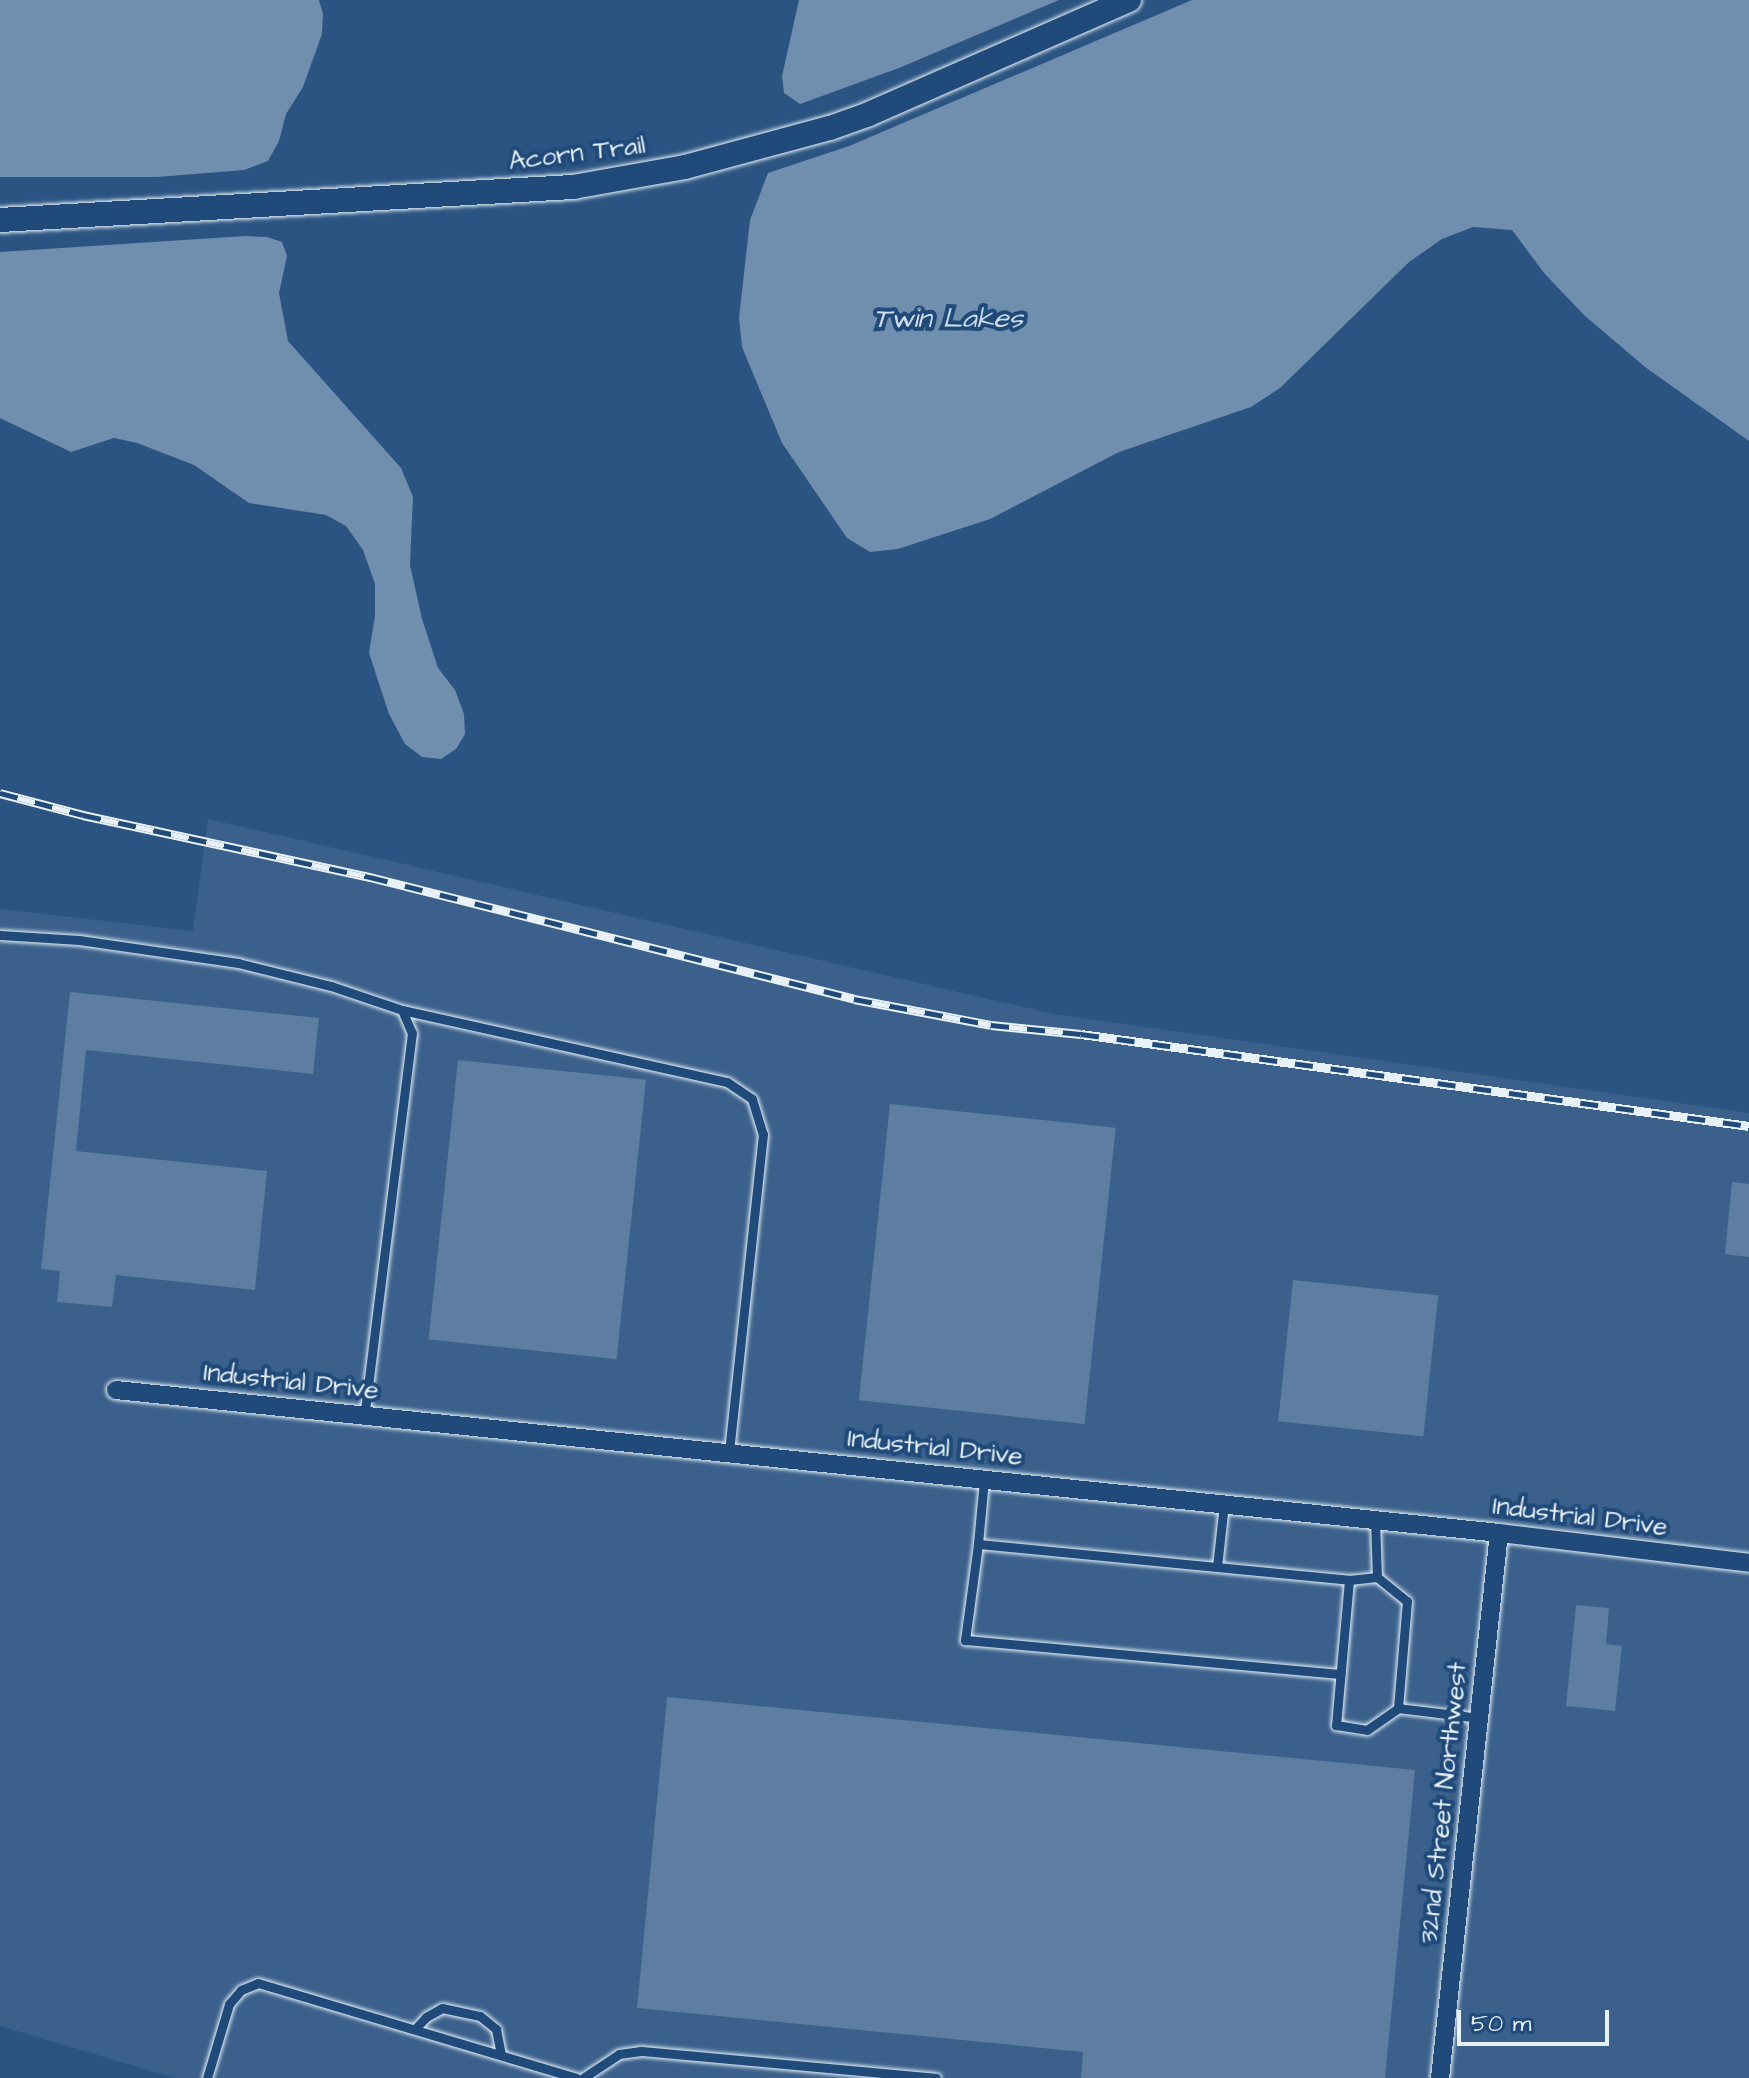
<!DOCTYPE html>
<style>
body{margin:0}
#map{position:relative;width:1749px;height:2078px;overflow:hidden;background:#2b5482;font-family:"Architects Daughter",sans-serif}
div>[style]{position:absolute}
.built>*{inset:0;background:#3a608b}
.water>*{inset:0;background:#708ead}
.building>*{inset:0;background:#5d7da1;transform-origin:0 0}
.roads{filter:drop-shadow(0 0 2px #e8f1f8) drop-shadow(0 0 2px #e8f1f8)}
.service>*{height:9px;margin:-4.5px;padding:0 4.5px;transform-origin:4.5px;border-radius:4.5px;background:#1f4a7a}
.minor>*{height:18px;margin:-9px;padding:0 9px;transform-origin:9px;border-radius:9px;background:#1f4a7a}
.tertiary>*{height:24px;margin:-12px;padding:0 12px;transform-origin:12px;border-radius:12px;background:#1f4a7a}
.rail>*{height:9px;margin-top:-4.5px;transform-origin:0;background:repeating-linear-gradient(90deg,#1f4a7a 0 18px,#e8f1f8 0 36px);box-sizing:border-box;border-block:2px solid #e8f1f8}
span{translate:-50% -50%;white-space:nowrap;text-align:center;line-height:1.15;-webkit-text-stroke:8px #1f4a7a;paint-order:stroke}
.street-label{font-size:26px;color:#e8f1f8}
.water-label{font-size:28px;color:#d0dde9;font-style:italic}
.scale{position:absolute;left:1457px;top:2010px;width:152px;height:36px;box-sizing:border-box;border:4px solid #e8f1f8;border-top:0;padding-left:10px;font-size:24px;line-height:28px;white-space:nowrap;color:#e8f1f8;-webkit-text-stroke:6px #1f4a7a;paint-order:stroke}
</style>
<div id="map">
<div class="built">
<i style="clip-path:polygon(208px 819px,1054px 1014px,1749px 1113px,1749px 2078px,175px 2078px,0 2026px,0 909px,193px 931px)"></i>
</div>
<div class="water">
<i style="clip-path:polygon(0 0,319px 0,323px 14px,322px 34px,303px 87px,286px 114px,279px 141px,268px 161px,244px 170px,157px 177px,0 177px)"></i>
<i style="clip-path:polygon(799px 0,1059px 0,899px 68px,800px 104px,784px 93px,782px 76px)"></i>
<i style="clip-path:polygon(1192px 0,1749px 0,1749px 441px,1645px 367px,1584px 315px,1544px 273px,1512px 230px,1473px 227px,1442px 239px,1409px 262px,1280px 388px,1251px 407px,1119px 452px,990px 519px,898px 549px,870px 552px,847px 538px,782px 443px,742px 347px,739px 318px,750px 220px,768px 173px,849px 146px)"></i>
<i style="clip-path:polygon(245px 236px,267px 237px,282px 242px,287px 256px,279px 293px,288px 341px,401px 468px,413px 497px,410px 565px,422px 619px,438px 668px,455px 690px,464px 714px,465px 734px,456px 749px,441px 759px,422px 757px,405px 744px,389px 714px,369px 653px,375px 615px,375px 584px,363px 550px,346px 526px,326px 515px,249px 503px,194px 465px,137px 443px,114px 438px,71px 452px,0 418px,0 252px)"></i>
</div>
<div class="building">
<i style="clip-path:polygon(70px 992px,319px 1018px,313px 1074px,86px 1050px,76px 1151px,267px 1171px,255px 1290px,116px 1275px,112px 1307px,57px 1302px,60px 1271px,41px 1269px)"></i>
<i style="left:458px;top:1060px;width:189px;height:281px;rotate:6deg"></i>
<i style="left:890px;top:1104px;width:227px;height:298px;rotate:6deg"></i>
<i style="clip-path:polygon(1732px 1182px,1749px 1184px,1749px 1257px,1725px 1254px)"></i>
<i style="left:1293px;top:1280px;width:146px;height:142px;rotate:6deg"></i>
<i style="clip-path:polygon(1576px 1605px,1609px 1608px,1606px 1644px,1622px 1646px,1615px 1711px,1566px 1706px)"></i>
<i style="clip-path:polygon(667px 1697px,1415px 1770px,1385px 2078px,1081px 2078px,1083px 2052px,637px 2008px)"></i>
</div>
<div class="roads">
<div class="service">
<i style="left:0;top:935px;width:79px;rotate:3.6deg"></i>
<i style="left:79px;top:940px;width:161px;rotate:8.2deg"></i>
<i style="left:238px;top:963px;width:96px;rotate:13.9deg"></i>
<i style="left:331px;top:986px;width:75px;rotate:18.7deg"></i>
<i style="left:402px;top:1010px;width:25px;rotate:67deg"></i>
<i style="left:412px;top:1033px;width:386px;rotate:97.1deg"></i>
<i style="left:402px;top:1010px;width:333px;rotate:12.5deg"></i>
<i style="left:727px;top:1082px;width:30px;rotate:34deg"></i>
<i style="left:752px;top:1099px;width:37px;rotate:73deg"></i>
<i style="left:763px;top:1134px;width:321px;rotate:96.1deg"></i>
<i style="left:984px;top:1480px;width:64px;rotate:95.4deg"></i>
<i style="left:978px;top:1544px;width:373px;rotate:5.5deg"></i>
<i style="left:1375px;top:1520px;width:57px;rotate:88deg"></i>
<i style="left:1377px;top:1577px;width:38px;rotate:39deg"></i>
<i style="left:1407px;top:1601px;width:107px;rotate:94.8deg"></i>
<i style="left:1398px;top:1708px;width:82px;rotate:7deg"></i>
<i style="left:978px;top:1544px;width:97px;rotate:97.7deg"></i>
<i style="left:965px;top:1640px;width:377px;rotate:5.2deg"></i>
<i style="left:1217px;top:1567px;width:63px;rotate:-83.7deg"></i>
<i style="left:1377px;top:1577px;width:28px;rotate:174deg"></i>
<i style="left:1349px;top:1580px;width:146px;rotate:95.1deg"></i>
<i style="left:1336px;top:1725px;width:31px;rotate:9deg"></i>
<i style="left:1367px;top:1730px;width:38px;rotate:-35deg"></i>
<i style="left:415px;top:2029px;width:16px;rotate:-47deg"></i>
<i style="left:426px;top:2017px;width:18px;rotate:-29deg"></i>
<i style="left:442px;top:2008px;width:39px;rotate:12deg"></i>
<i style="left:480px;top:2016px;width:21px;rotate:39deg"></i>
<i style="left:496px;top:2029px;width:26px;rotate:79deg"></i>
<i style="left:207px;top:2078px;width:77px;rotate:-73.4deg"></i>
<i style="left:229px;top:2004px;width:18px;rotate:-49deg"></i>
<i style="left:241px;top:1990px;width:18px;rotate:-22deg"></i>
<i style="left:258px;top:1983px;width:332px;rotate:16.6deg"></i>
<i style="left:583px;top:2078px;width:43px;rotate:-33.7deg"></i>
<i style="left:619px;top:2054px;width:22px;rotate:-8deg"></i>
<i style="left:641px;top:2051px;width:296px;rotate:5.2deg"></i>
</div>
<div class="minor">
<i style="left:116px;top:1390px;width:1390px;rotate:5.9deg"></i>
<i style="left:1499px;top:1533px;width:252px;rotate:6.8deg"></i>
<i style="left:1440px;top:2078px;width:548px;rotate:-83.82deg"></i>
</div>
<div class="tertiary">
<i style="left:0;top:220px;width:574px;rotate:-3.3deg"></i>
<i style="left:573px;top:187px;width:114px;rotate:-10.1deg"></i>
<i style="left:685px;top:167px;width:150px;rotate:-15.1deg"></i>
<i style="left:830px;top:128px;width:41px;rotate:-19.7deg"></i>
<i style="left:869px;top:114px;width:284px;rotate:-23.7deg"></i>
</div>
</div>
<div class="rail">
<i style="left:0;top:793px;width:86px;rotate:14.8deg"></i>
<i style="left:83px;top:815px;width:294px;rotate:12.2deg"></i>
<i style="left:370px;top:877px;width:499px;rotate:14.1deg"></i>
<i style="left:854px;top:999px;width:139px;rotate:10.7deg"></i>
<i style="left:991px;top:1025px;width:90px;rotate:5.7deg"></i>
<i style="left:1081px;top:1034px;width:674px;rotate:7.84deg"></i>
</div>
<div class="street-label">
<span style="left:577px;top:154px;rotate:-7deg">Acorn Trail</span>
<span style="left:291px;top:1382px;rotate:6deg">Industrial Drive</span>
<span style="left:935px;top:1448px;rotate:6deg">Industrial Drive</span>
<span style="left:1580px;top:1517px;rotate:7deg">Industrial Drive</span>
<span style="left:1444px;top:1803px;rotate:-84deg">32nd Street Northwest</span>
</div>
<div class="water-label">
<span style="left:948px;top:319px">Twin Lakes</span>
</div>
<div class="scale">50 m</div>
</div>
